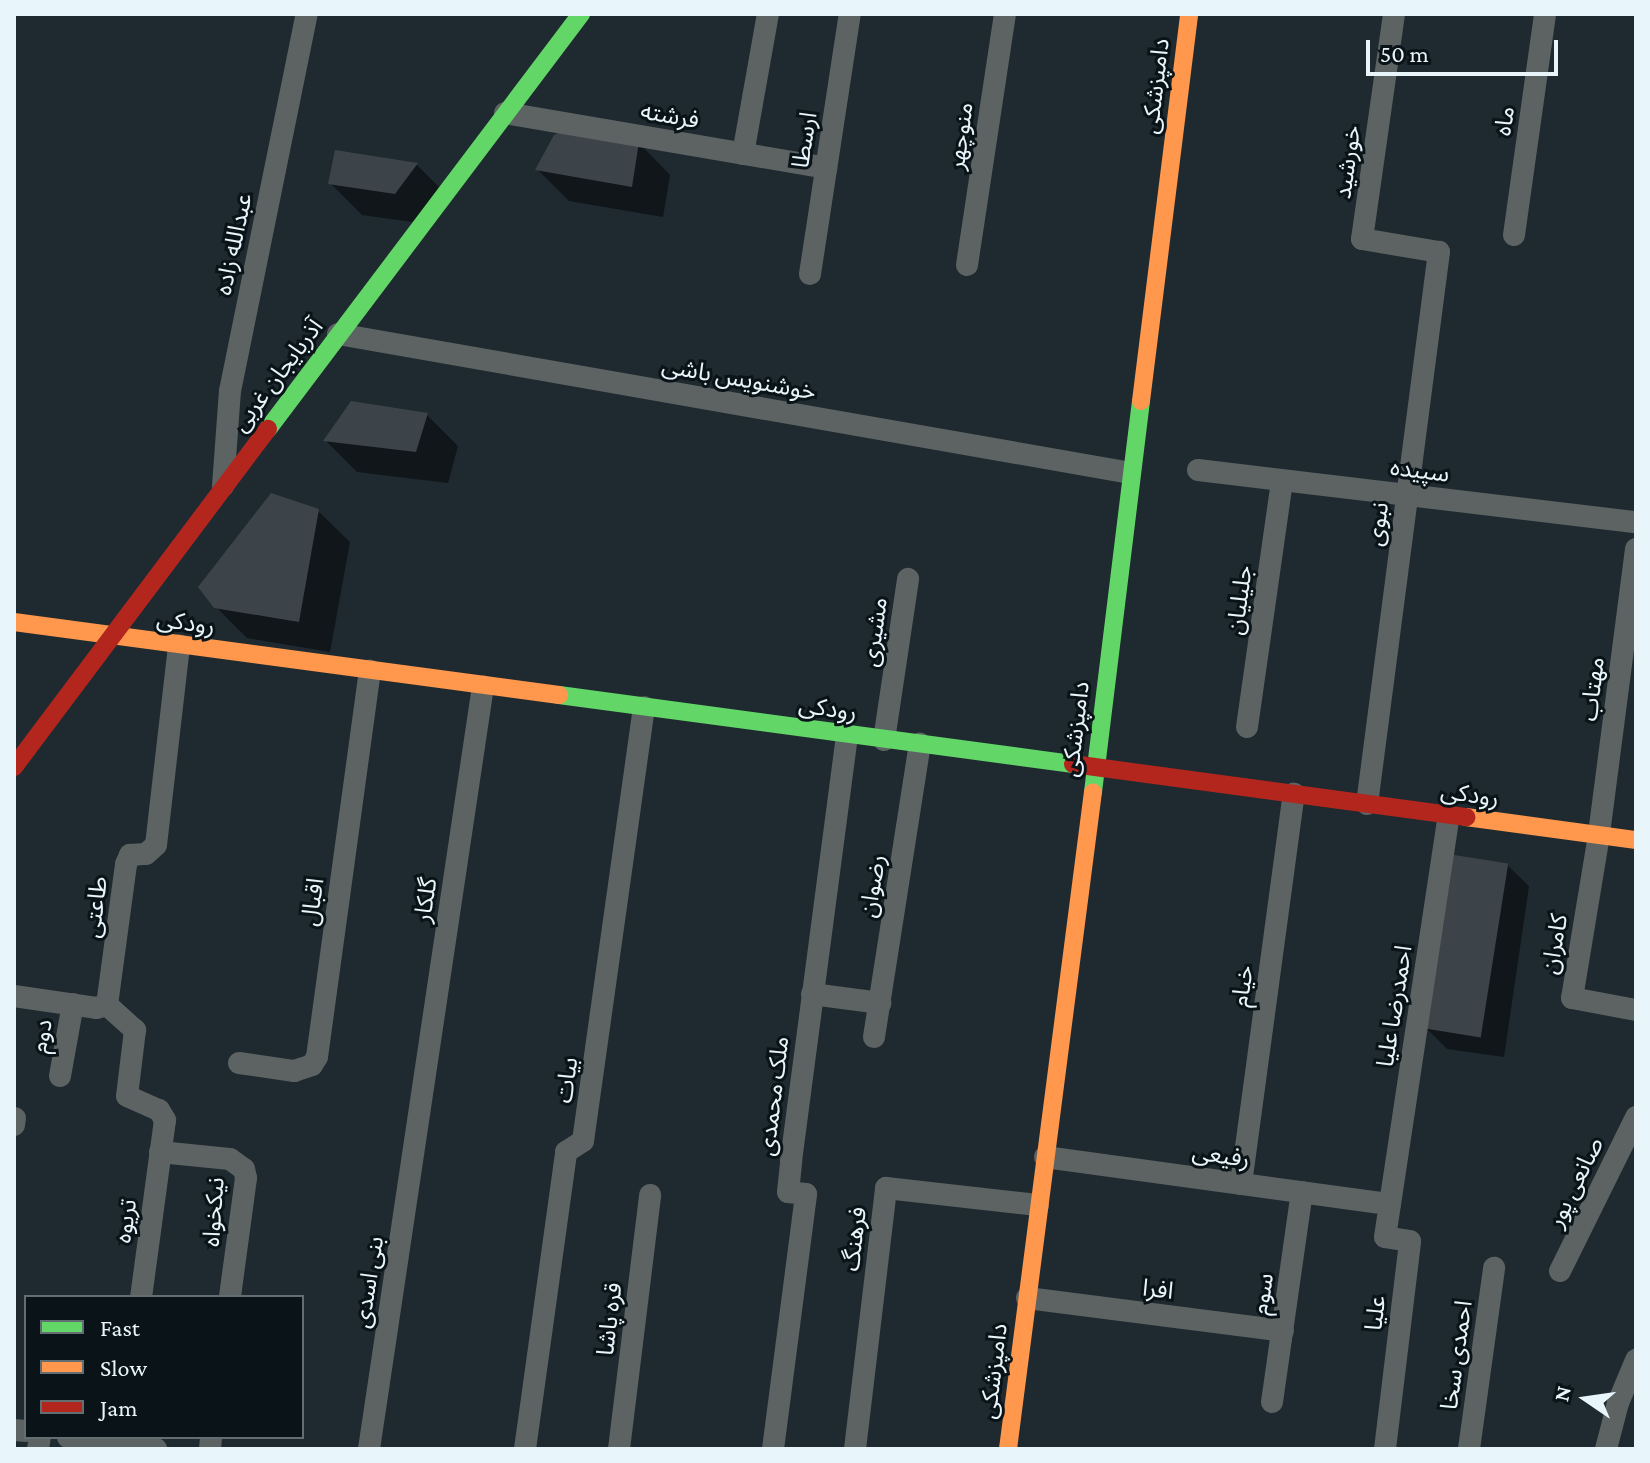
<!DOCTYPE html>
<meta charset="utf-8">
<style>
body{margin:0}
#map{position:relative;width:1650px;height:1463px;overflow:hidden;background:#1e2a2f;font-family:"Crimson Pro","Noto Sans Arabic",serif}
div>[style]{position:absolute}
.shadow>*{inset:0;background:#0007}
.building>*{inset:0;background:#3c4449;transform-origin:0 0}
.street>*{height:22px;margin:-11px;padding:0 11px;transform-origin:11px;border-radius:11px;background:#5d6263}
.fast>*{height:18px;margin:-9px;padding:0 9px;transform-origin:9px;border-radius:9px;background:#63d668}
.slow>*{height:18px;margin:-9px;padding:0 9px;transform-origin:9px;border-radius:9px;background:#ff974d}
.jam>*{height:18px;margin:-9px;padding:0 9px;transform-origin:9px;border-radius:9px;background:#b3261e}
span{translate:-50% -50%;white-space:nowrap;text-align:center;line-height:1.15;-webkit-text-stroke:6px #0a1418;paint-order:stroke}
.street-label{font-size:24px;color:#e8f6fc}
.frame{position:absolute;inset:0;border:16px solid #e8f6fc;pointer-events:none}
.legend{position:absolute;left:24px;top:1295px;width:280px;height:144px;box-sizing:border-box;background:#0a1418;border:2px solid #636e73;margin:0;padding:10px 14px;list-style:none;font-size:24px;color:#e8f6fc}
.legend li{display:flex;align-items:center;gap:16px;height:40px}
.legend b{width:40px;border:2px solid #636e73}
.north{position:absolute;left:1546px;top:1359px;width:80px;height:80px;-webkit-text-stroke:6px #0a1418;paint-order:stroke;rotate:283deg;font-size:22px;font-weight:700;line-height:32px;text-align:center;color:#e8f6fc}
.north::after{content:'';display:block;margin:auto;width:28px;height:36px;background:#e8f6fc;clip-path:polygon(50% 0,100% 100%,50% 72%,0 100%)}
.scale{position:absolute;left:1366px;top:40px;width:192px;height:36px;box-sizing:border-box;border:4px solid #e8f6fc;border-top:0;padding-left:10px;font-size:24px;line-height:28px;white-space:nowrap;color:#e8f6fc;-webkit-text-stroke:6px #0a1418;paint-order:stroke}
</style>
<div id="map">
<div class="shadow">
<i style="clip-path:polygon(639px 143px,670px 175px,663px 217px,569px 201px,538px 170px)"></i>
<i style="clip-path:polygon(417px 165px,448px 196px,427px 224px,362px 215px,330px 183px)"></i>
<i style="clip-path:polygon(427px 415px,458px 446px,448px 483px,357px 472px,326px 441px)"></i>
<i style="clip-path:polygon(318px 511px,350px 542px,330px 652px,247px 638px,215px 606px)"></i>
<i style="clip-path:polygon(1507px 865px,1529px 886px,1504px 1057px,1447px 1049px,1426px 1028px)"></i>
</div>
<div class="building">
<i style="clip-path:polygon(565px 130px,639px 142px,632px 187px,535px 170px,554px 135px)"></i>
<i style="clip-path:polygon(335px 150px,418px 163px,395px 194px,328px 184px)"></i>
<i style="clip-path:polygon(351px 401px,428px 413px,416px 452px,323px 441px)"></i>
<i style="clip-path:polygon(271px 493px,319px 509px,299px 622px,214px 608px,198px 587px)"></i>
<i style="left:1448px;top:854px;width:61px;height:176px;rotate:9deg"></i>
</div>
<div class="street">
<i style="left:505px;top:113px;width:326px;rotate:9.7deg"></i>
<i style="left:743px;top:154px;width:142px;rotate:-79.9deg"></i>
<i style="left:1514px;top:235px;width:223px;rotate:-82deg"></i>
<i style="left:967px;top:265px;width:254px;rotate:-81.4deg"></i>
<i style="left:810px;top:274px;width:263px;rotate:-81.3deg"></i>
<i style="left:338px;top:334px;width:804px;rotate:9.95deg"></i>
<i style="left:1198px;top:470px;width:441px;rotate:6.8deg"></i>
<i style="left:223px;top:486px;width:95px;rotate:-85.8deg"></i>
<i style="left:230px;top:391px;width:385px;rotate:-78.5deg"></i>
<i style="left:1636px;top:549px;width:288px;rotate:97.4deg"></i>
<i style="left:1599px;top:835px;width:165px;rotate:99.4deg"></i>
<i style="left:1572px;top:998px;width:65px;rotate:10.6deg"></i>
<i style="left:1247px;top:727px;width:249px;rotate:-81.9deg"></i>
<i style="left:884px;top:740px;width:163px;rotate:-81.5deg"></i>
<i style="left:1367px;top:804px;width:557px;rotate:-82.57deg"></i>
<i style="left:1439px;top:252px;width:78px;rotate:-170.4deg"></i>
<i style="left:1362px;top:239px;width:227px;rotate:-81.9deg"></i>
<i style="left:812px;top:994px;width:69px;rotate:7.5deg"></i>
<i style="left:14px;top:996px;width:83px;rotate:8.3deg"></i>
<i style="left:96px;top:1008px;width:11px;rotate:-15deg"></i>
<i style="left:107px;top:1005px;width:142px;rotate:-82.3deg"></i>
<i style="left:126px;top:864px;width:10px;rotate:-66deg"></i>
<i style="left:130px;top:855px;width:16px;rotate:-4deg"></i>
<i style="left:146px;top:854px;width:13px;rotate:-42deg"></i>
<i style="left:156px;top:845px;width:201px;rotate:-83.4deg"></i>
<i style="left:107px;top:1005px;width:38px;rotate:42deg"></i>
<i style="left:135px;top:1030px;width:66px;rotate:96.9deg"></i>
<i style="left:127px;top:1096px;width:35px;rotate:24deg"></i>
<i style="left:159px;top:1110px;width:12px;rotate:59deg"></i>
<i style="left:165px;top:1120px;width:179px;rotate:97.7deg"></i>
<i style="left:874px;top:1037px;width:297px;rotate:-81.1deg"></i>
<i style="left:239px;top:1063px;width:56px;rotate:8.3deg"></i>
<i style="left:294px;top:1071px;width:19px;rotate:-18deg"></i>
<i style="left:312px;top:1065px;width:9px;rotate:-58deg"></i>
<i style="left:317px;top:1057px;width:390px;rotate:-82.2deg"></i>
<i style="left:60px;top:1076px;width:73px;rotate:-79.8deg"></i>
<i style="left:14px;top:1125px;width:7px;rotate:-82deg"></i>
<i style="left:160px;top:1152px;width:70px;rotate:5.7deg"></i>
<i style="left:230px;top:1159px;width:17px;rotate:36deg"></i>
<i style="left:244px;top:1169px;width:9px;rotate:77deg"></i>
<i style="left:246px;top:1178px;width:120px;rotate:97.7deg"></i>
<i style="left:1045px;top:1157px;width:348px;rotate:7.8deg"></i>
<i style="left:1241px;top:1184px;width:394px;rotate:-82.3deg"></i>
<i style="left:1560px;top:1271px;width:172px;rotate:-63.7deg"></i>
<i style="left:1027px;top:1298px;width:258px;rotate:7.3deg"></i>
<i style="left:1272px;top:1402px;width:212px;rotate:-81.9deg"></i>
<i style="left:14px;top:1430px;width:12px;rotate:5deg"></i>
<i style="left:68px;top:1437px;width:89px;rotate:7.8deg"></i>
<i style="left:38px;top:1449px;width:12px;rotate:-81deg"></i>
<i style="left:210px;top:1449px;width:12px;rotate:-85deg"></i>
<i style="left:369px;top:1449px;width:771px;rotate:-81.5deg"></i>
<i style="left:525px;top:1449px;width:300px;rotate:-82.1deg"></i>
<i style="left:566px;top:1152px;width:20px;rotate:-33deg"></i>
<i style="left:583px;top:1141px;width:438px;rotate:-82deg"></i>
<i style="left:619px;top:1449px;width:256px;rotate:-83deg"></i>
<i style="left:773px;top:1449px;width:257px;rotate:-82.6deg"></i>
<i style="left:806px;top:1194px;width:18px;rotate:-174deg"></i>
<i style="left:788px;top:1192px;width:31px;rotate:-84deg"></i>
<i style="left:791px;top:1161px;width:430px;rotate:-82.5deg"></i>
<i style="left:855px;top:1449px;width:263px;rotate:-83.2deg"></i>
<i style="left:886px;top:1188px;width:153px;rotate:6.4deg"></i>
<i style="left:1385px;top:1449px;width:209px;rotate:-83.1deg"></i>
<i style="left:1410px;top:1241px;width:25px;rotate:-171deg"></i>
<i style="left:1385px;top:1237px;width:427px;rotate:-81.4deg"></i>
<i style="left:1469px;top:1449px;width:183px;rotate:-82.1deg"></i>
<i style="left:1606px;top:1449px;width:48px;rotate:-75.4deg"></i>
<i style="left:1618px;top:1403px;width:47px;rotate:-67.3deg"></i>
</div>
<div class="fast">
<i style="left:268px;top:429px;width:520px;rotate:-52.98deg"></i>
<i style="left:559px;top:695px;width:519px;rotate:7.65deg"></i>
<i style="left:1093px;top:792px;width:394px;rotate:-83deg"></i>
</div>
<div class="slow">
<i style="left:1141px;top:401px;width:390px;rotate:-82.9deg"></i>
<i style="left:14px;top:622px;width:550px;rotate:7.63deg"></i>
<i style="left:1466px;top:817px;width:172px;rotate:7.7deg"></i>
<i style="left:1008px;top:1449px;width:662px;rotate:-82.63deg"></i>
</div>
<div class="jam">
<i style="left:1073px;top:764px;width:397px;rotate:7.7deg"></i>
<i style="left:14px;top:767px;width:423px;rotate:-53.1deg"></i>
</div>
<div class="street-label">
<span style="left:1155px;top:86px;rotate:-83deg">دامپزشکی</span>
<span style="left:670px;top:115px;rotate:10deg">فرشته</span>
<span style="left:1504px;top:121px;rotate:-82deg">ماه</span>
<span style="left:960px;top:136px;rotate:-82deg">منوچهر</span>
<span style="left:804px;top:140px;rotate:-81deg">ارسطا</span>
<span style="left:1347px;top:162px;rotate:-82deg">خورشید</span>
<span style="left:233px;top:244px;rotate:-78deg">عبدالله زاده</span>
<span style="left:277px;top:375px;rotate:-53deg">آذربایجان غربی</span>
<span style="left:739px;top:378px;rotate:10deg">خوشنویس باشی</span>
<span style="left:1420px;top:470px;rotate:7deg">سپیده</span>
<span style="left:1377px;top:524px;rotate:-82deg">نبوی</span>
<span style="left:1239px;top:600px;rotate:-82deg">جلیلیان</span>
<span style="left:186px;top:622px;rotate:8deg">رودکی</span>
<span style="left:874px;top:632px;rotate:-82deg">مشیری</span>
<span style="left:1592px;top:689px;rotate:-83deg">مهتاب</span>
<span style="left:828px;top:708px;rotate:8deg">رودکی</span>
<span style="left:1075px;top:729px;rotate:-83deg">دامپزشکی</span>
<span style="left:1470px;top:794px;rotate:8deg">رودکی</span>
<span style="left:872px;top:886px;rotate:-81deg">رضوان</span>
<span style="left:425px;top:900px;rotate:-81deg">گلکار</span>
<span style="left:312px;top:902px;rotate:-82deg">اقبال</span>
<span style="left:95px;top:907px;rotate:-83deg">طاعتی</span>
<span style="left:1554px;top:944px;rotate:-80deg">کامران</span>
<span style="left:1242px;top:986px;rotate:-82deg">خیام</span>
<span style="left:1394px;top:1006px;rotate:-81deg">احمدرضا علیا</span>
<span style="left:41px;top:1036px;rotate:-80deg">دوم</span>
<span style="left:566px;top:1080px;rotate:-82deg">بیات</span>
<span style="left:773px;top:1096px;rotate:-83deg">ملک محمدی</span>
<span style="left:1221px;top:1155px;rotate:8deg">رفیعی</span>
<span style="left:1575px;top:1182px;rotate:-64deg">صانعی پور</span>
<span style="left:213px;top:1212px;rotate:-86deg">نیکخواه</span>
<span style="left:125px;top:1221px;rotate:-82deg">تریوه</span>
<span style="left:854px;top:1239px;rotate:-83deg">فرهنگ</span>
<span style="left:368px;top:1282px;rotate:-81deg">بنی اسدی</span>
<span style="left:1158px;top:1289px;rotate:7deg">افرا</span>
<span style="left:1262px;top:1294px;rotate:-82deg">سوم</span>
<span style="left:1375px;top:1313px;rotate:-83deg">علیا</span>
<span style="left:609px;top:1319px;rotate:-83deg">قره پاشا</span>
<span style="left:1456px;top:1355px;rotate:-82deg">احمدی سخا</span>
<span style="left:993px;top:1371px;rotate:-83deg">دامپزشکی</span>
</div>
<div class="frame"></div>
<ul class="legend">
<li><b style="height:10px;background:#63d668"></b>Fast</li>
<li><b style="height:10px;background:#ff974d"></b>Slow</li>
<li><b style="height:10px;background:#b3261e"></b>Jam</li>
</ul>
<div class="north">N</div>
<div class="scale">50 m</div>
</div>
